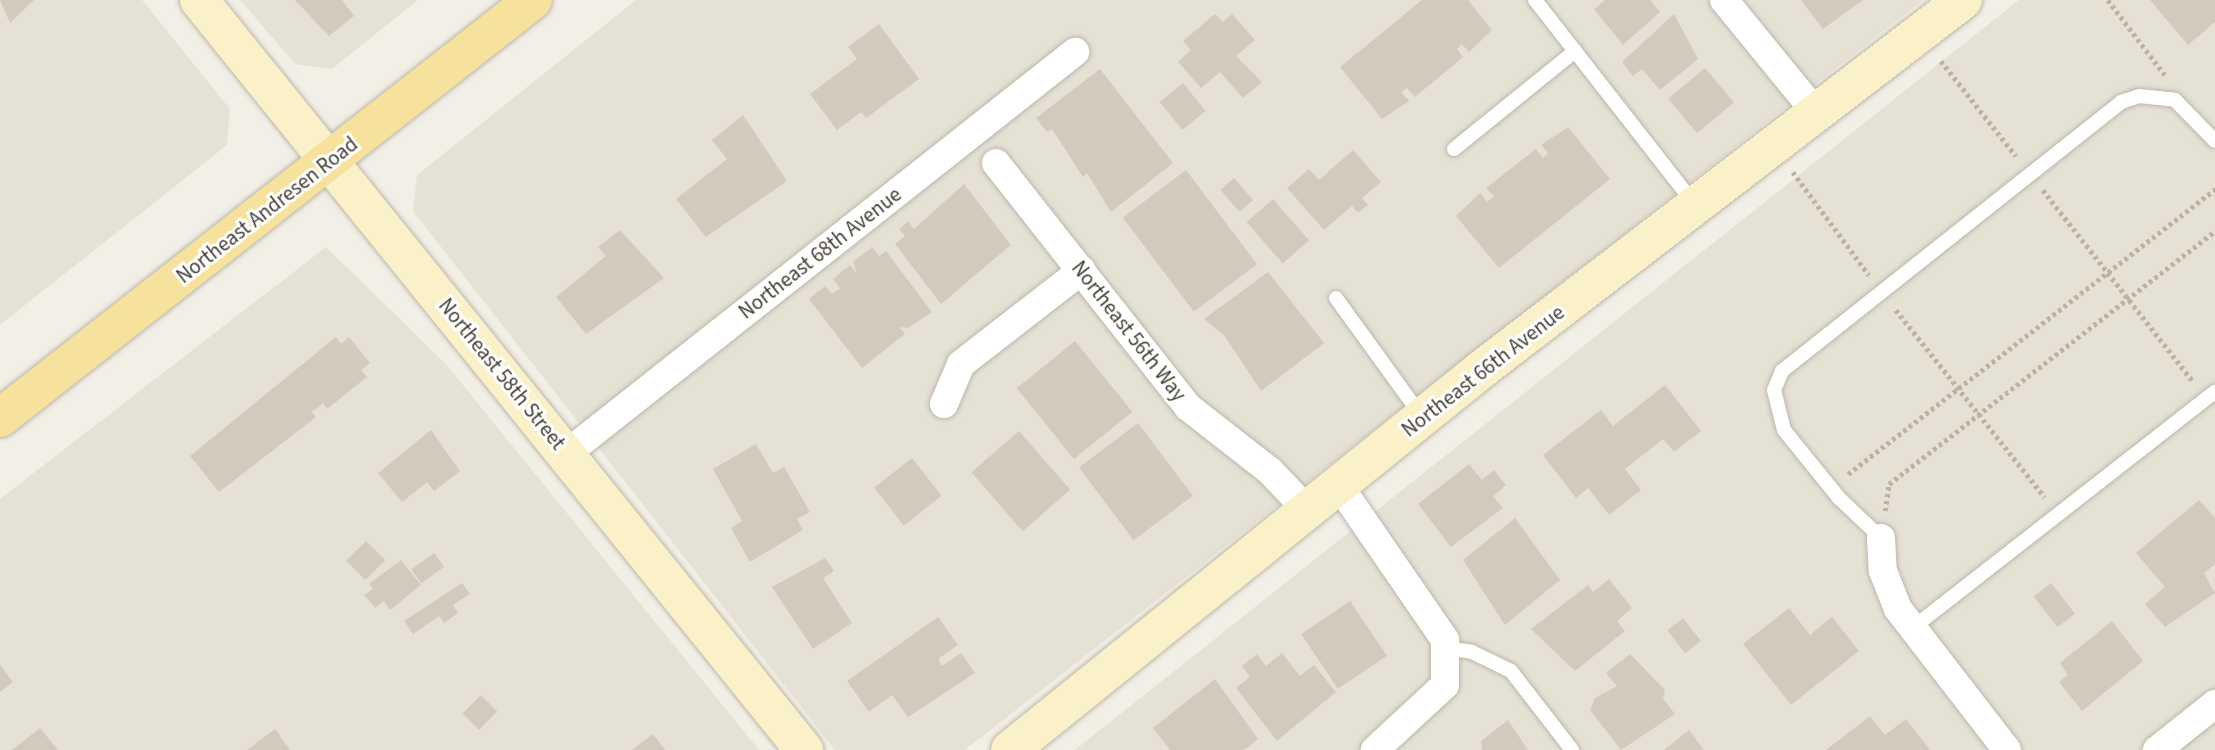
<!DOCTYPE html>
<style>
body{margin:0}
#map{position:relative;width:2215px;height:750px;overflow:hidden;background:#f2efe7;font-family:"Source Sans 3",sans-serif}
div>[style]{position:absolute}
.residential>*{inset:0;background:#e5e1d5}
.building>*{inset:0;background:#d2cbbd;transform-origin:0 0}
.path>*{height:4.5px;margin-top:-2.25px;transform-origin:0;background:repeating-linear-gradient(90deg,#bdb39c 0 3.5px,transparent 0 7px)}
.roads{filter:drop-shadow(0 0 2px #bcb7aa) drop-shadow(0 0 2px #bcb7aa)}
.lane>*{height:14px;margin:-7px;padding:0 7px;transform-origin:7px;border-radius:7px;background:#fff}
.street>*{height:28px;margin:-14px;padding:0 14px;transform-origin:14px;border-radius:14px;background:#fff}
.secondary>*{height:38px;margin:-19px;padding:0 19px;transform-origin:19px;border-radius:19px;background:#faf1c8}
.primary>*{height:38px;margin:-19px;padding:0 19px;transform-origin:19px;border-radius:19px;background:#f6e29c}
span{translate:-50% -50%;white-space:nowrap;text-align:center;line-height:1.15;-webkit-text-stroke:6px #fff;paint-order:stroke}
.street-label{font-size:21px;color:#443f36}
</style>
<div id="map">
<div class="residential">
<i style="clip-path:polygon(0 0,142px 0,230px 109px,227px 145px,0 325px)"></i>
<i style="clip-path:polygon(240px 0,418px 0,332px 69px,295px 64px)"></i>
<i style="clip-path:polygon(636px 0,1923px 0,965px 750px,835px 750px,413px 211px,417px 175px)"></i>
<i style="clip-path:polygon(2019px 0,2215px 0,2215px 750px,1075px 750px)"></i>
<i style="clip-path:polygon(326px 247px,446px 364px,759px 750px,0 750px,0 499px)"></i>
</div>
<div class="building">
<i style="clip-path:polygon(0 0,34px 0,10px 23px)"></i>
<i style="clip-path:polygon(295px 0,342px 0,354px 16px,329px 36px)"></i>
<i style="clip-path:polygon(1422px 0,1468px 0,1492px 30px,1469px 52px,1462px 44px,1457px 49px,1463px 57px,1415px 97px,1407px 88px,1401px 92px,1409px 101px,1382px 119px,1340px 67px)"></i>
<i style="clip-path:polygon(1605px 0,1650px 0,1660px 12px,1623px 45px,1594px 9px)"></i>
<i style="clip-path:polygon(1801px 0,1863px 0,1823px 29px)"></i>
<i style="clip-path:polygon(2150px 0,2215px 0,2215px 22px,2188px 45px)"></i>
<i style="clip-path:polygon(1215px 14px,1223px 22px,1232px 14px,1255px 40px,1236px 56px,1262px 82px,1243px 98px,1220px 72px,1201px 88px,1178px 62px,1191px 50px,1183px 41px)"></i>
<i style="clip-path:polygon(1674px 14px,1698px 59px,1660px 90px,1642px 69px,1633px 76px,1622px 62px)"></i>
<i style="clip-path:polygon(879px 24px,919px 79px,866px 118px,861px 112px,837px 130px,810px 94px,857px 59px,848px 47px)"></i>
<i style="left:1705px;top:68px;width:45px;height:48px;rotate:50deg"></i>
<i style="clip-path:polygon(1100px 69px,1173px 163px,1111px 212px,1087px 173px,1083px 177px,1052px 129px,1047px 132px,1036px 118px)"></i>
<i style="left:1183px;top:83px;width:36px;height:30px;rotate:51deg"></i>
<i style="clip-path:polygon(743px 115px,787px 181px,706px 237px,676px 199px,727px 159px,712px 140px)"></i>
<i style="clip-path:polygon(1568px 127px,1610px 179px,1499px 268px,1456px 216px,1480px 193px,1487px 202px,1494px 196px,1486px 188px,1536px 149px,1543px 158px,1548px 153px,1541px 145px)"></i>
<i style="clip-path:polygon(1353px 150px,1381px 182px,1362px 198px,1368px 205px,1358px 213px,1352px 206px,1324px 230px,1287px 188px,1309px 169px,1319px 180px)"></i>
<i style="left:1186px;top:170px;width:118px;height:79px;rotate:53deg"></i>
<i style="left:1234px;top:178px;width:29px;height:18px;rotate:49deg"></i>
<i style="clip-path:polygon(964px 184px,1011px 245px,941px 304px,895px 244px,905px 236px,899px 229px,908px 221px,914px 229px)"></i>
<i style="left:1273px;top:199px;width:55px;height:35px;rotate:49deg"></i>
<i style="clip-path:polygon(620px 230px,664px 278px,586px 334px,556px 297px,606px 256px,598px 247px)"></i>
<i style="clip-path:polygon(872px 247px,879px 256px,886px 251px,932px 312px,908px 328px,899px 327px,905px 334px,862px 368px,809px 299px,825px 286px,832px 294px,840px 288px,833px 279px,850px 265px,857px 274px,853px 262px)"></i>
<i style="clip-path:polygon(1268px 272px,1324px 343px,1261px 391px,1224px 335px,1204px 319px)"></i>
<i style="clip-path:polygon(336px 337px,341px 344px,349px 337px,370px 363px,361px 370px,367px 377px,327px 409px,323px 403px,312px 412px,316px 417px,219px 492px,190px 456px)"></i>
<i style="left:1075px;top:341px;width:91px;height:75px;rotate:51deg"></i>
<i style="clip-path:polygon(1665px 385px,1701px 431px,1674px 452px,1663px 439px,1625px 469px,1641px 490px,1609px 515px,1588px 488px,1576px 498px,1543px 455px,1601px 410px,1613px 426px)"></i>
<i style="left:1138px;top:423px;width:91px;height:74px;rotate:53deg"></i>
<i style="clip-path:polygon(431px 430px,460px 471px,434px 491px,427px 482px,402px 502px,378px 473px)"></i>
<i style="left:1019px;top:431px;width:78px;height:63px;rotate:49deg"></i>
<i style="clip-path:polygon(756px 444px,773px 473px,784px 467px,810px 512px,797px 519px,803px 530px,750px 562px,731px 528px,742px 521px,713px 469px)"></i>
<i style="left:912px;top:458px;width:48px;height:48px;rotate:52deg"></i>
<i style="clip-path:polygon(1469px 464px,1482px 480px,1494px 470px,1506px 485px,1493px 496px,1503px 508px,1451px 547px,1418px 504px)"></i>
<i style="clip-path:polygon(2199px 500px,2215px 518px,2215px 564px,2204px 573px,2215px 593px,2165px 627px,2145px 604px,2165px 587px,2136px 553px)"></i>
<i style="clip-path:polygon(1515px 518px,1560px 580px,1505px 625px,1463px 560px)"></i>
<i style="left:366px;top:541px;width:27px;height:28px;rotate:45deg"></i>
<i style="left:434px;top:553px;width:17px;height:28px;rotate:54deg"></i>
<i style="clip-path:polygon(825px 558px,834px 571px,823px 578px,852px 623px,813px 649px,772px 587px)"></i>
<i style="clip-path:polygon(401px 560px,421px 585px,390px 610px,384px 601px,375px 608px,364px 595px,373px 589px,369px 584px)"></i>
<i style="clip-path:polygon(1609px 579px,1632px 608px,1617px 621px,1625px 631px,1575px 671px,1531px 629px,1588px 585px,1593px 592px)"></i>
<i style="clip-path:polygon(462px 583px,470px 594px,453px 605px,458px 613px,444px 623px,439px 616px,413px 634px,404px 621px)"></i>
<i style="left:2051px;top:583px;width:39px;height:22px;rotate:52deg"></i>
<i style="left:1350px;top:601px;width:66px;height:59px;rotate:56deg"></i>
<i style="clip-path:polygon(1789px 608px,1810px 635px,1832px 617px,1859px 651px,1791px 705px,1743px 644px)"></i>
<i style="clip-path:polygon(938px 617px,958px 645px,938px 659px,942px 666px,961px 653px,975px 673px,908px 717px,892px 695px,869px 712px,847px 681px)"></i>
<i style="left:1683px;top:618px;width:29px;height:20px;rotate:52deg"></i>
<i style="clip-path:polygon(2112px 621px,2143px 661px,2082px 711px,2059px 682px,2068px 675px,2060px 663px)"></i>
<i style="clip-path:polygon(1282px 653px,1300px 676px,1314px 665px,1336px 692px,1277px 741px,1236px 688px,1250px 677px,1242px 666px,1257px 654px,1266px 666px)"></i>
<i style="clip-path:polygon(1630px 654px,1665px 690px,1663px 698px,1675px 714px,1621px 750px,1590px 710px,1595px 698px,1617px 686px,1606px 673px)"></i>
<i style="clip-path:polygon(0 665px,13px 682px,0 692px)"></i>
<i style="clip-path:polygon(1215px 679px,1258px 739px,1244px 750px,1170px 750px,1153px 728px)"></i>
<i style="left:481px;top:695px;width:23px;height:26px;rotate:45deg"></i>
<i style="clip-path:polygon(1870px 716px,1885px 735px,1906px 719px,1930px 750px,1826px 750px)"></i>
<i style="clip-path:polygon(1508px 720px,1528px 750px,1482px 750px,1481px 741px)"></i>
<i style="clip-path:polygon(40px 728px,58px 750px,12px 750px)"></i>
<i style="clip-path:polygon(275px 729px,290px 750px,247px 750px)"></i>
<i style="clip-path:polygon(1689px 730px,1704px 750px,1664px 750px)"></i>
<i style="clip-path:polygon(653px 734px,665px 750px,632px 750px)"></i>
</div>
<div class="path">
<i style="left:2108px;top:0;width:94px;rotate:52.8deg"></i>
<i style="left:1941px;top:61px;width:121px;rotate:51.7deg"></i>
<i style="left:1793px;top:172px;width:128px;rotate:53.6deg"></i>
<i style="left:2043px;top:190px;width:243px;rotate:51.9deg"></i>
<i style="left:1896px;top:310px;width:239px;rotate:51.5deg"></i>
<i style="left:1848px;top:474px;width:465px;rotate:-37.8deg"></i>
<i style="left:1885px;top:511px;width:27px;rotate:-82deg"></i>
<i style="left:1889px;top:484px;width:413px;rotate:-37.8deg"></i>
</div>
<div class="roads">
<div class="lane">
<i style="left:1535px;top:0;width:260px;rotate:52deg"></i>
<i style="left:1454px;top:149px;width:156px;rotate:-39deg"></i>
<i style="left:1336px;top:298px;width:147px;rotate:54.1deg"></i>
<i style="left:1881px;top:538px;width:58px;rotate:-136.4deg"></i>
<i style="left:1839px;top:498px;width:87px;rotate:-129deg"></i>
<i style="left:1784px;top:430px;width:41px;rotate:-104deg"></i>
<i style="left:1774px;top:390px;width:21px;rotate:-67deg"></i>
<i style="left:1782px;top:371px;width:433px;rotate:-38.4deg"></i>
<i style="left:2121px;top:102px;width:19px;rotate:-18deg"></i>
<i style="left:2139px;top:96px;width:36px;rotate:6deg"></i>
<i style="left:2175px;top:100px;width:57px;rotate:45.7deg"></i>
<i style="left:1910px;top:630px;width:387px;rotate:-38deg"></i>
<i style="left:1445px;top:648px;width:27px;rotate:8deg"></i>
<i style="left:1472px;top:652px;width:43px;rotate:26deg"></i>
<i style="left:1511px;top:671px;width:100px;rotate:52.3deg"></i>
</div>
<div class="street">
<i style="left:1724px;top:0;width:147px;rotate:50.8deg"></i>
<i style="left:996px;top:163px;width:310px;rotate:51.8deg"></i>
<i style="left:1188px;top:407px;width:104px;rotate:38deg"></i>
<i style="left:1270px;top:471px;width:57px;rotate:46.4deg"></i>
<i style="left:944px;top:404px;width:43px;rotate:-67deg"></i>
<i style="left:961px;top:364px;width:153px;rotate:-37.8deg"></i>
<i style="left:566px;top:454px;width:649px;rotate:-38.3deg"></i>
<i style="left:1340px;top:487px;width:186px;rotate:55.5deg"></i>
<i style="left:1445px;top:640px;width:45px;rotate:90deg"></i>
<i style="left:1445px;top:685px;width:96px;rotate:137.1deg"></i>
<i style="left:1881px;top:538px;width:33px;rotate:87deg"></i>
<i style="left:1883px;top:571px;width:41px;rotate:68.5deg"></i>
<i style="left:1898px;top:609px;width:178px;rotate:52.3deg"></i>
<i style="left:2157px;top:750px;width:74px;rotate:-38.4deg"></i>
</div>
<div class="secondary">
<i style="left:199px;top:0;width:964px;rotate:51.11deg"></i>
<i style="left:1010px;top:750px;width:607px;rotate:-38.91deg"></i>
<i style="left:1482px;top:369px;width:606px;rotate:-37.49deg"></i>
</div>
<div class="primary">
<i style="left:0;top:418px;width:677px;rotate:-38.1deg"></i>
</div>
</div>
<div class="street-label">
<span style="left:267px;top:210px;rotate:-38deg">Northeast Andresen Road</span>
<span style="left:820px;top:253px;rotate:-38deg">Northeast 68th Avenue</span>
<span style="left:1129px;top:331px;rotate:52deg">Northeast 56th Way</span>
<span style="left:1483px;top:371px;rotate:-38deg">Northeast 66th Avenue</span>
<span style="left:502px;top:374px;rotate:51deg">Northeast 58th Street</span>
</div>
</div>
